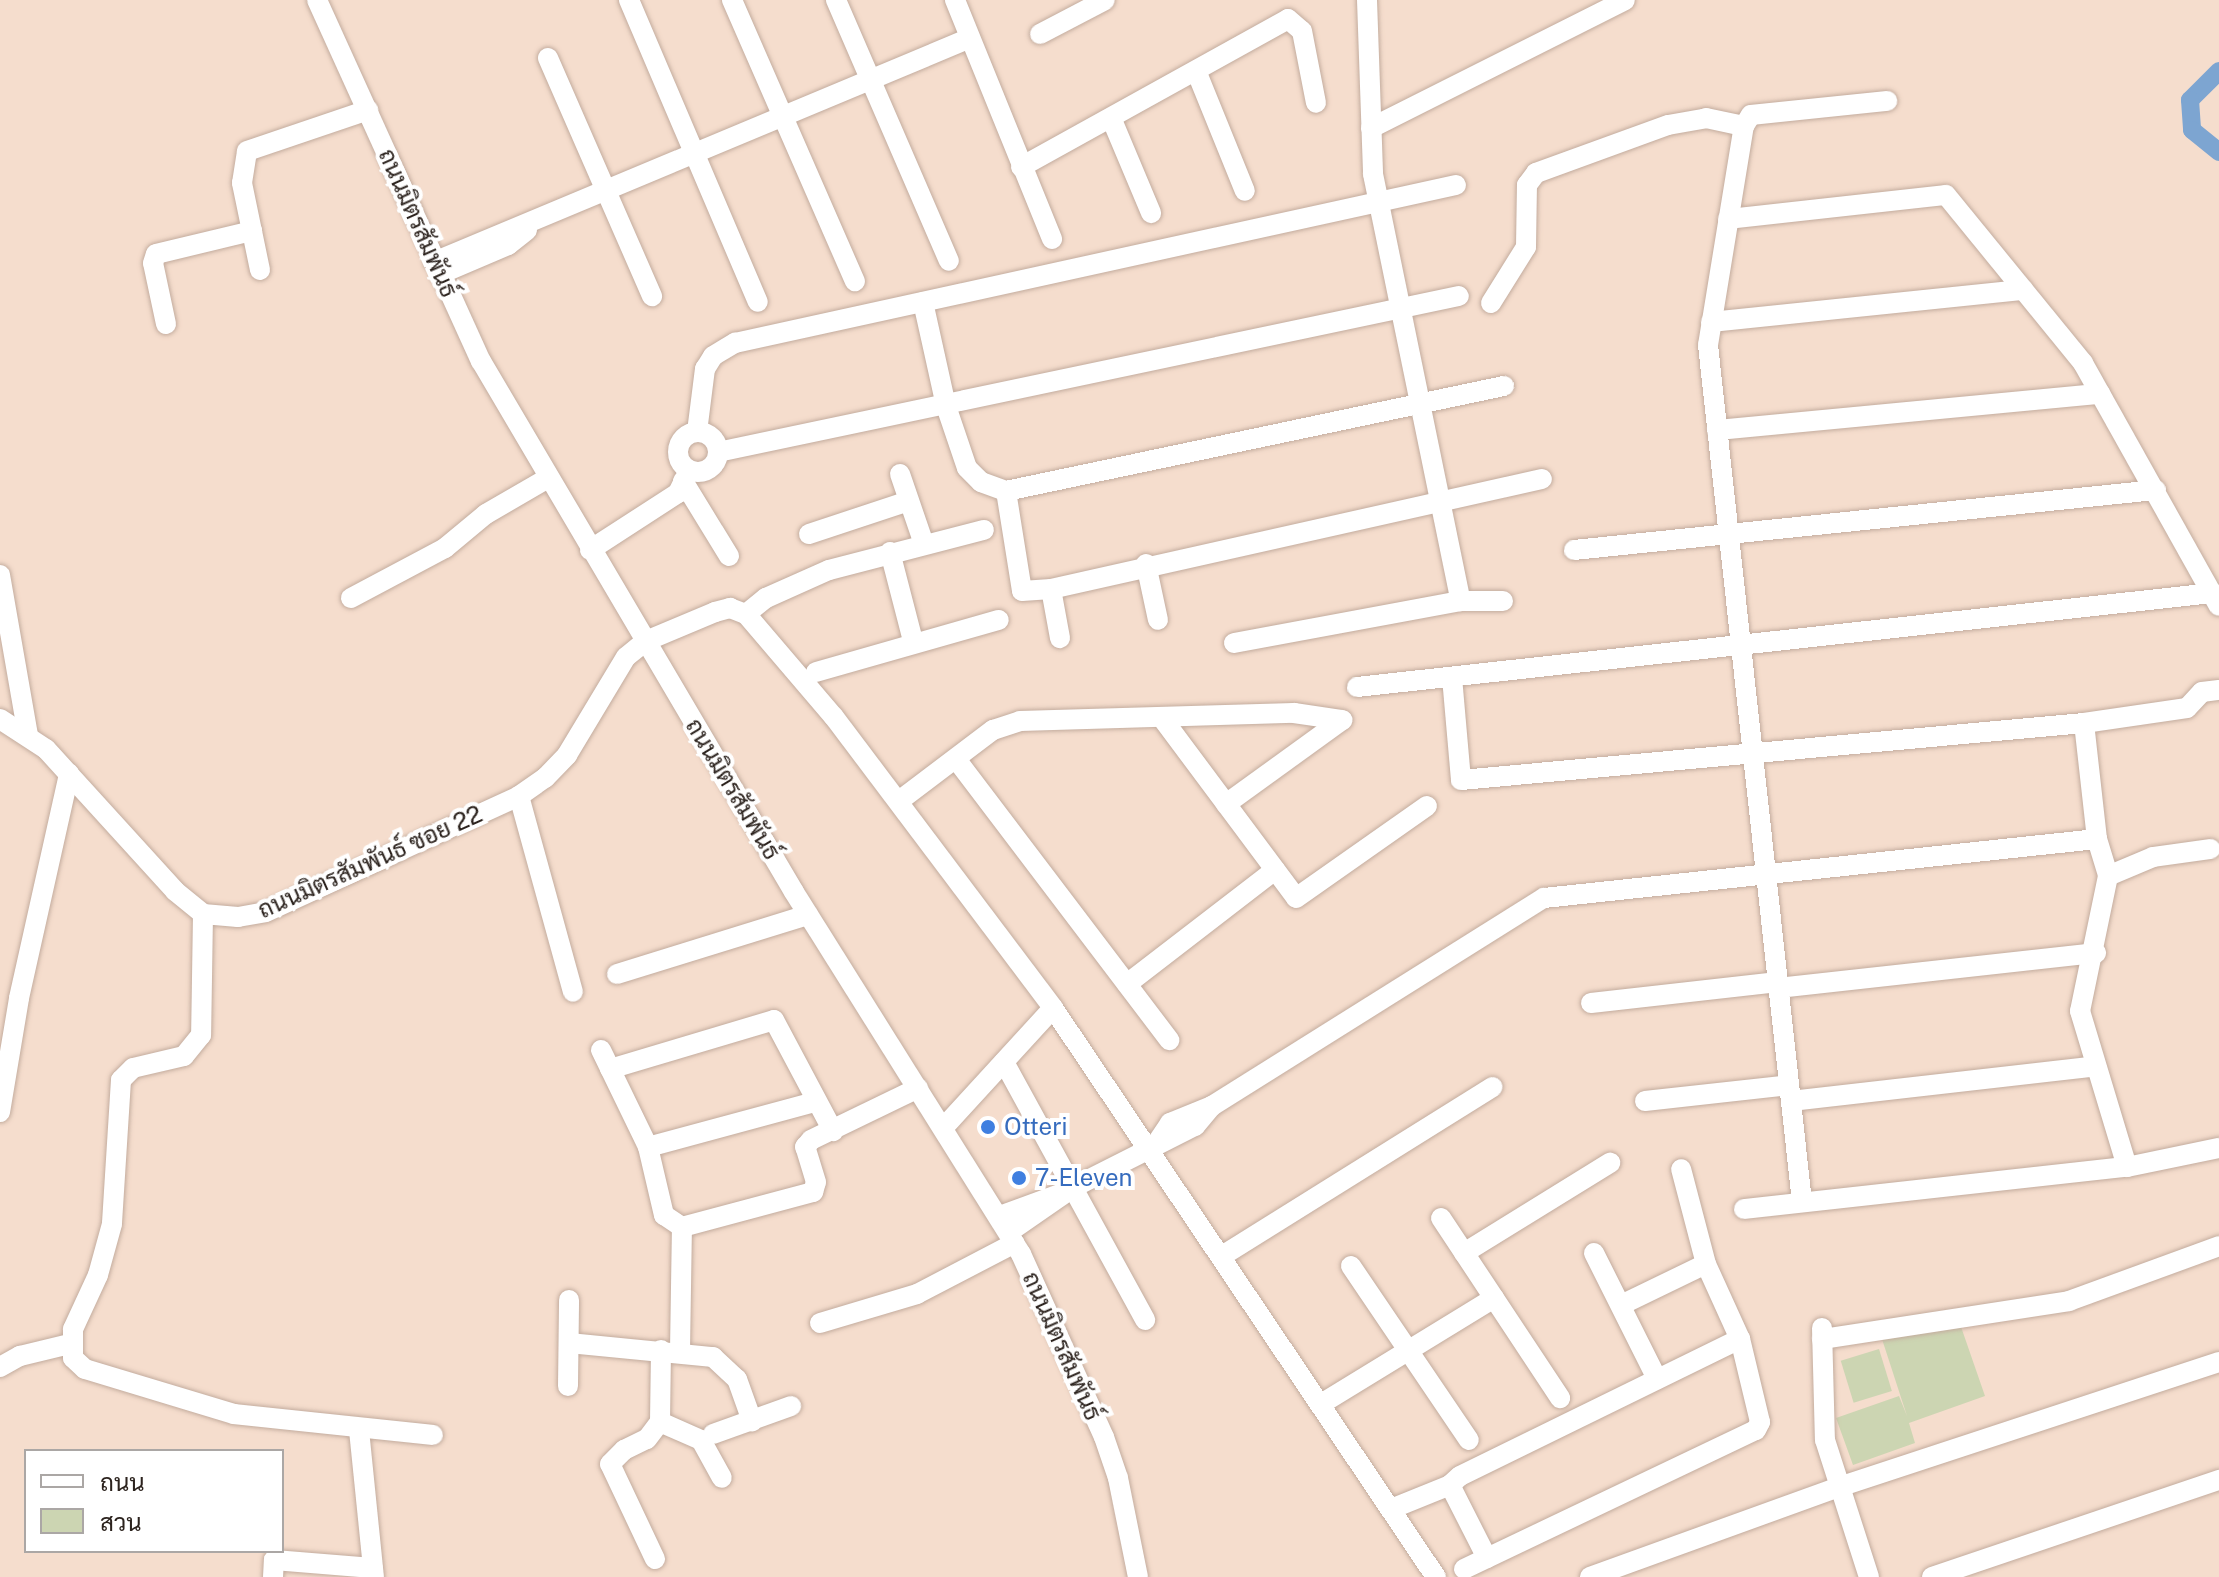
<!DOCTYPE html>
<meta charset="utf-8">
<style>
body{margin:0}
#map{position:relative;width:2219px;height:1577px;overflow:hidden;background:#f5ddcd;font-family:"Public Sans",Sarabun,sans-serif}
div>[style]{position:absolute}
.green>*{inset:0;background:#ccd5b2;transform-origin:0 0}
.canal>*{height:18px;margin:-9px;padding:0 9px;transform-origin:9px;border-radius:9px;background:#7da5d1}
.roads{filter:drop-shadow(0 0 2px #c3ac9e) drop-shadow(0 0 2px #c3ac9e)}
.minor>*{height:20px;margin:-10px;padding:0 10px;transform-origin:10px;border-radius:10px;background:#fff}
.minor>.ring{margin:-10px;padding:0;box-sizing:content-box;background:none;border:20px solid #fff;border-radius:50%}
.dots>*{width:22px;height:22px;translate:-50% -50%;box-sizing:border-box;border:4px solid #fff;border-radius:50%}
span{translate:-50% -50%;white-space:nowrap;text-align:center;line-height:1.15;-webkit-text-stroke:8px #fff;paint-order:stroke}
.street-label{font-size:24px;color:#2c231e}
.shop-label{font-size:24px;color:#366cbe}
.left{translate:0 -50%;text-align:left}
.legend{position:absolute;left:24px;top:1449px;width:260px;height:104px;box-sizing:border-box;background:#fff;border:2px solid #aba7a5;margin:0;padding:10px 14px;list-style:none;font-size:24px;color:#2c231e}
.legend li{display:flex;align-items:center;gap:16px;height:40px}
.legend b{width:40px;border:2px solid #aba7a5}
</style>
<div id="map">
<div class="green">
<i style="clip-path:polygon(1959px 1321px,1985px 1396px,1909px 1423px,1915px 1443px,1853px 1465px,1836px 1418px,1899px 1396px,1907px 1416px,1881px 1336px)"></i>
<i style="left:1879px;top:1349px;width:44px;height:40px;rotate:73deg"></i>
</div>
<div class="canal">
<i style="left:2219px;top:71px;width:41px;rotate:135deg"></i>
<i style="left:2190px;top:100px;width:30px;rotate:86deg"></i>
<i style="left:2192px;top:130px;width:35px;rotate:39deg"></i>
</div>
<div class="roads">
<div class="minor">
<i style="left:317px;top:0;width:397px;rotate:65.6deg"></i>
<i style="left:481px;top:361px;width:616px;rotate:59.48deg"></i>
<i style="left:794px;top:892px;width:427px;rotate:57.9deg"></i>
<i style="left:1021px;top:1254px;width:201px;rotate:65.6deg"></i>
<i style="left:1104px;top:1437px;width:43px;rotate:71.1deg"></i>
<i style="left:1118px;top:1478px;width:101px;rotate:78.6deg"></i>
<i style="left:629px;top:0;width:328px;rotate:66.9deg"></i>
<i style="left:732px;top:0;width:307px;rotate:66.4deg"></i>
<i style="left:836px;top:0;width:284px;rotate:66.6deg"></i>
<i style="left:955px;top:0;width:258px;rotate:67.9deg"></i>
<i style="left:1367px;top:0;width:174px;rotate:88deg"></i>
<i style="left:1373px;top:174px;width:436px;rotate:78.4deg"></i>
<i style="left:1040px;top:34px;width:73px;rotate:-27.6deg"></i>
<i style="left:548px;top:58px;width:260px;rotate:66.4deg"></i>
<i style="left:1197px;top:73px;width:127px;rotate:67.9deg"></i>
<i style="left:1112px;top:120px;width:101px;rotate:67.2deg"></i>
<i style="left:1371px;top:128px;width:284px;rotate:-26.7deg"></i>
<i style="left:1021px;top:167px;width:305px;rotate:-29deg"></i>
<i style="left:1288px;top:19px;width:18px;rotate:41deg"></i>
<i style="left:1302px;top:31px;width:73px;rotate:79deg"></i>
<i style="left:1728px;top:219px;width:219px;rotate:-6.3deg"></i>
<i style="left:1946px;top:195px;width:217px;rotate:50.8deg"></i>
<i style="left:2083px;top:363px;width:278px;rotate:60.8deg"></i>
<i style="left:434px;top:262px;width:579px;rotate:-22.67deg"></i>
<i style="left:260px;top:270px;width:89px;rotate:-101.7deg"></i>
<i style="left:242px;top:183px;width:32px;rotate:-81deg"></i>
<i style="left:247px;top:151px;width:128px;rotate:-18.7deg"></i>
<i style="left:440px;top:274px;width:74px;rotate:-23.1deg"></i>
<i style="left:508px;top:245px;width:24px;rotate:-38deg"></i>
<i style="left:923px;top:302px;width:107px;rotate:77.5deg"></i>
<i style="left:946px;top:406px;width:65px;rotate:71.3deg"></i>
<i style="left:967px;top:468px;width:20px;rotate:45deg"></i>
<i style="left:981px;top:482px;width:27px;rotate:20deg"></i>
<i style="left:1006px;top:491px;width:509px;rotate:-11.91deg"></i>
<i style="left:1491px;top:303px;width:66px;rotate:-58deg"></i>
<i style="left:1526px;top:247px;width:62px;rotate:-89.1deg"></i>
<i style="left:1527px;top:185px;width:15px;rotate:-53deg"></i>
<i style="left:1536px;top:173px;width:140px;rotate:-20deg"></i>
<i style="left:1668px;top:125px;width:39px;rotate:-10deg"></i>
<i style="left:1706px;top:118px;width:39px;rotate:12deg"></i>
<i style="left:1711px;top:322px;width:314px;rotate:-5.9deg"></i>
<i style="left:166px;top:324px;width:62px;rotate:-102deg"></i>
<i style="left:153px;top:263px;width:9px;rotate:-72deg"></i>
<i style="left:156px;top:254px;width:99px;rotate:-13.5deg"></i>
<i style="left:1717px;top:430px;width:385px;rotate:-5.4deg"></i>
<i style="left:697px;top:432px;width:64px;rotate:-82.8deg"></i>
<i style="left:705px;top:369px;width:15px;rotate:-58deg"></i>
<i style="left:713px;top:356px;width:26px;rotate:-31deg"></i>
<i style="left:735px;top:343px;width:738px;rotate:-12.36deg"></i>
<i class="ring" style="left:678px;top:432px;width:20px;height:20px"></i>
<i style="left:718px;top:452px;width:757px;rotate:-11.89deg"></i>
<i style="left:900px;top:474px;width:74px;rotate:71.1deg"></i>
<i style="left:683px;top:481px;width:88px;rotate:58.5deg"></i>
<i style="left:1006px;top:491px;width:101px;rotate:80.9deg"></i>
<i style="left:1022px;top:591px;width:29px;rotate:-4deg"></i>
<i style="left:1051px;top:589px;width:503px;rotate:-12.63deg"></i>
<i style="left:809px;top:534px;width:105px;rotate:-18.3deg"></i>
<i style="left:590px;top:550px;width:105px;rotate:-32.9deg"></i>
<i style="left:678px;top:493px;width:25px;rotate:-64deg"></i>
<i style="left:1574px;top:550px;width:585px;rotate:-5.89deg"></i>
<i style="left:890px;top:552px;width:92px;rotate:75.5deg"></i>
<i style="left:1146px;top:564px;width:57px;rotate:77.9deg"></i>
<i style="left:0;top:575px;width:162px;rotate:80.1deg"></i>
<i style="left:1051px;top:589px;width:50px;rotate:79.6deg"></i>
<i style="left:351px;top:598px;width:106px;rotate:-28deg"></i>
<i style="left:445px;top:548px;width:53px;rotate:-39.7deg"></i>
<i style="left:486px;top:514px;width:72px;rotate:-30.1deg"></i>
<i style="left:746px;top:614px;width:135px;rotate:49.5deg"></i>
<i style="left:834px;top:717px;width:364px;rotate:53deg"></i>
<i style="left:1053px;top:1008px;width:686px;rotate:56.06deg"></i>
<i style="left:1234px;top:643px;width:231px;rotate:-10.5deg"></i>
<i style="left:1461px;top:601px;width:42px"></i>
<i style="left:816px;top:672px;width:190px;rotate:-15.9deg"></i>
<i style="left:1452px;top:677px;width:103px;rotate:85deg"></i>
<i style="left:1461px;top:780px;width:626px;rotate:-5.23deg"></i>
<i style="left:2084px;top:723px;width:104px;rotate:-8.3deg"></i>
<i style="left:2187px;top:708px;width:22px;rotate:-47deg"></i>
<i style="left:2202px;top:692px;width:17px;rotate:-7deg"></i>
<i style="left:1357px;top:687px;width:861px;rotate:-6.27deg"></i>
<i style="left:1162px;top:718px;width:224px;rotate:53.3deg"></i>
<i style="left:1296px;top:898px;width:160px;rotate:-35.1deg"></i>
<i style="left:0;top:719px;width:55px;rotate:33.1deg"></i>
<i style="left:46px;top:749px;width:192px;rotate:47.7deg"></i>
<i style="left:175px;top:891px;width:36px;rotate:39deg"></i>
<i style="left:203px;top:914px;width:35px;rotate:5deg"></i>
<i style="left:238px;top:917px;width:28px;rotate:-10deg"></i>
<i style="left:266px;top:912px;width:278px;rotate:-24.6deg"></i>
<i style="left:519px;top:796px;width:32px;rotate:-35deg"></i>
<i style="left:545px;top:778px;width:32px;rotate:-46deg"></i>
<i style="left:567px;top:755px;width:114px;rotate:-59deg"></i>
<i style="left:626px;top:657px;width:26px;rotate:-39deg"></i>
<i style="left:646px;top:641px;width:75px;rotate:-22.8deg"></i>
<i style="left:715px;top:612px;width:16px;rotate:-15deg"></i>
<i style="left:730px;top:608px;width:17px;rotate:21deg"></i>
<i style="left:746px;top:614px;width:26px;rotate:-39deg"></i>
<i style="left:766px;top:598px;width:69px;rotate:-24deg"></i>
<i style="left:829px;top:570px;width:160px;rotate:-14.5deg"></i>
<i style="left:2084px;top:723px;width:117px;rotate:83.6deg"></i>
<i style="left:2097px;top:839px;width:39px;rotate:73deg"></i>
<i style="left:2108px;top:876px;width:138px;rotate:101.7deg"></i>
<i style="left:2080px;top:1011px;width:163px;rotate:73.2deg"></i>
<i style="left:956px;top:759px;width:353px;rotate:52.8deg"></i>
<i style="left:519px;top:796px;width:203px;rotate:74.6deg"></i>
<i style="left:899px;top:801px;width:118px;rotate:-37.1deg"></i>
<i style="left:993px;top:730px;width:28px;rotate:-18deg"></i>
<i style="left:1020px;top:721px;width:274px;rotate:-1.7deg"></i>
<i style="left:1294px;top:713px;width:49px;rotate:8.3deg"></i>
<i style="left:1226px;top:804px;width:143px;rotate:-35.9deg"></i>
<i style="left:2108px;top:876px;width:49px;rotate:-22.9deg"></i>
<i style="left:2153px;top:857px;width:58px;rotate:-8deg"></i>
<i style="left:203px;top:914px;width:121px;rotate:90.9deg"></i>
<i style="left:201px;top:1035px;width:27px;rotate:129deg"></i>
<i style="left:184px;top:1056px;width:52px;rotate:166.8deg"></i>
<i style="left:133px;top:1068px;width:17px;rotate:135deg"></i>
<i style="left:121px;top:1080px;width:144px;rotate:93.6deg"></i>
<i style="left:112px;top:1224px;width:53px;rotate:105.4deg"></i>
<i style="left:98px;top:1275px;width:60px;rotate:114.8deg"></i>
<i style="left:73px;top:1329px;width:29px;rotate:90deg"></i>
<i style="left:73px;top:1358px;width:16px;rotate:43deg"></i>
<i style="left:85px;top:1369px;width:156px;rotate:16.8deg"></i>
<i style="left:234px;top:1414px;width:200px;rotate:6deg"></i>
<i style="left:617px;top:974px;width:200px;rotate:-17.2deg"></i>
<i style="left:1127px;top:984px;width:187px;rotate:-37.6deg"></i>
<i style="left:1778px;top:988px;width:320px;rotate:-6.3deg"></i>
<i style="left:1591px;top:1003px;width:188px;rotate:-6.4deg"></i>
<i style="left:601px;top:1050px;width:108px;rotate:64.1deg"></i>
<i style="left:648px;top:1147px;width:70px;rotate:76.8deg"></i>
<i style="left:664px;top:1215px;width:22px;rotate:34deg"></i>
<i style="left:682px;top:1227px;width:136px;rotate:-15deg"></i>
<i style="left:813px;top:1192px;width:10px;rotate:-73deg"></i>
<i style="left:816px;top:1182px;width:37px;rotate:-107deg"></i>
<i style="left:805px;top:1147px;width:9px;rotate:-49deg"></i>
<i style="left:811px;top:1140px;width:119px;rotate:-25.9deg"></i>
<i style="left:1004px;top:1062px;width:294px;rotate:61.3deg"></i>
<i style="left:610px;top:1069px;width:171px;rotate:-16.6deg"></i>
<i style="left:774px;top:1020px;width:126px;rotate:62deg"></i>
<i style="left:1645px;top:1101px;width:145px;rotate:-6.3deg"></i>
<i style="left:1791px;top:1101px;width:307px;rotate:-6.5deg"></i>
<i style="left:0;top:1112px;width:116px;rotate:-80.5deg"></i>
<i style="left:19px;top:998px;width:230px;rotate:-77.4deg"></i>
<i style="left:945px;top:1126px;width:160px;rotate:-47.5deg"></i>
<i style="left:1158px;top:1141px;width:22px;rotate:-56deg"></i>
<i style="left:1170px;top:1123px;width:45px;rotate:-22deg"></i>
<i style="left:1212px;top:1106px;width:392px;rotate:-32.1deg"></i>
<i style="left:1544px;top:898px;width:556px;rotate:-6.09deg"></i>
<i style="left:648px;top:1147px;width:173px;rotate:-15.1deg"></i>
<i style="left:1802px;top:1202px;width:862px;rotate:-96.26deg"></i>
<i style="left:1708px;top:345px;width:222px;rotate:-80.7deg"></i>
<i style="left:1744px;top:126px;width:13px;rotate:-58deg"></i>
<i style="left:1751px;top:115px;width:137px;rotate:-5.9deg"></i>
<i style="left:1744px;top:1209px;width:385px;rotate:-6.3deg"></i>
<i style="left:2127px;top:1167px;width:94px;rotate:-11.7deg"></i>
<i style="left:1000px;top:1216px;width:64px;rotate:-20.1deg"></i>
<i style="left:1441px;top:1218px;width:216px;rotate:56.5deg"></i>
<i style="left:1009px;top:1232px;width:79px;rotate:-34.7deg"></i>
<i style="left:1074px;top:1187px;width:136px;rotate:-26.8deg"></i>
<i style="left:1195px;top:1126px;width:26px;rotate:-50deg"></i>
<i style="left:1464px;top:1253px;width:172px;rotate:-31.7deg"></i>
<i style="left:1594px;top:1253px;width:141px;rotate:63.4deg"></i>
<i style="left:1222px;top:1256px;width:319px;rotate:-32deg"></i>
<i style="left:1351px;top:1266px;width:210px;rotate:55.9deg"></i>
<i style="left:1621px;top:1305px;width:94px;rotate:-25.8deg"></i>
<i style="left:820px;top:1323px;width:101px;rotate:-16.6deg"></i>
<i style="left:917px;top:1294px;width:110px;rotate:-27.5deg"></i>
<i style="left:1822px;top:1328px;width:112px;rotate:88.5deg"></i>
<i style="left:1825px;top:1440px;width:144px;rotate:72.2deg"></i>
<i style="left:1822px;top:1339px;width:250px;rotate:-8.7deg"></i>
<i style="left:2069px;top:1301px;width:160px;rotate:-20.1deg"></i>
<i style="left:569px;top:1343px;width:145px;rotate:5.6deg"></i>
<i style="left:713px;top:1357px;width:33px;rotate:43deg"></i>
<i style="left:737px;top:1379px;width:45px;rotate:70.3deg"></i>
<i style="left:680px;top:1351px;width:124px;rotate:-89.1deg"></i>
<i style="left:0;top:1367px;width:23px;rotate:-29deg"></i>
<i style="left:20px;top:1356px;width:51px;rotate:-13.5deg"></i>
<i style="left:568px;top:1386px;width:86px;rotate:-89.3deg"></i>
<i style="left:1321px;top:1404px;width:203px;rotate:-31.5deg"></i>
<i style="left:660px;top:1422px;width:45px;rotate:23.7deg"></i>
<i style="left:701px;top:1440px;width:43px;rotate:61.1deg"></i>
<i style="left:359px;top:1430px;width:148px;rotate:84.2deg"></i>
<i style="left:713px;top:1434px;width:83px;rotate:-19.7deg"></i>
<i style="left:1391px;top:1509px;width:64px;rotate:-22.1deg"></i>
<i style="left:1487px;top:1558px;width:82px;rotate:-116.9deg"></i>
<i style="left:1450px;top:1485px;width:13px;rotate:-42deg"></i>
<i style="left:1460px;top:1476px;width:312px;rotate:-26.1deg"></i>
<i style="left:655px;top:1559px;width:105px;rotate:-115.3deg"></i>
<i style="left:610px;top:1464px;width:20px;rotate:-45deg"></i>
<i style="left:624px;top:1450px;width:25px;rotate:-26deg"></i>
<i style="left:647px;top:1439px;width:21px;rotate:-53deg"></i>
<i style="left:660px;top:1422px;width:72px;rotate:-89.2deg"></i>
<i style="left:1464px;top:1569px;width:323px;rotate:-25.5deg"></i>
<i style="left:1756px;top:1430px;width:9px;rotate:-63deg"></i>
<i style="left:1760px;top:1422px;width:85px;rotate:-103.5deg"></i>
<i style="left:1740px;top:1339px;width:82px;rotate:-114.4deg"></i>
<i style="left:1706px;top:1264px;width:98px;rotate:-104.7deg"></i>
<i style="left:273px;top:1577px;width:17px;rotate:-87deg"></i>
<i style="left:274px;top:1560px;width:99px;rotate:4.6deg"></i>
<i style="left:1590px;top:1577px;width:265px;rotate:-19.9deg"></i>
<i style="left:1839px;top:1487px;width:400px;rotate:-18.2deg"></i>
<i style="left:1932px;top:1577px;width:303px;rotate:-18.7deg"></i>
</div>
</div>
<div class="dots">
<i style="left:988px;top:1127px;background:#3f7fe0"></i>
<i style="left:1019px;top:1178px;background:#3f7fe0"></i>
</div>
<div class="street-label">
<span style="left:418px;top:223px;rotate:66deg">ถนนมิตรสัมพันธ์</span>
<span style="left:733px;top:789px;rotate:59deg">ถนนมิตรสัมพันธ์</span>
<span style="left:370px;top:862px;rotate:-24deg">ถนนมิตรสัมพันธ์ ซอย 22</span>
<span style="left:1062px;top:1346px;rotate:66deg">ถนนมิตรสัมพันธ์</span>
</div>
<div class="shop-label">
<span class="left" style="left:1004px;top:1127px">Otteri</span>
<span class="left" style="left:1035px;top:1178px">7-Eleven</span>
</div>
<ul class="legend">
<li><b style="height:10px;background:#fff"></b>ถนน</li>
<li><b style="height:22px;background:#ccd5b2"></b>สวน</li>
</ul>
</div>
